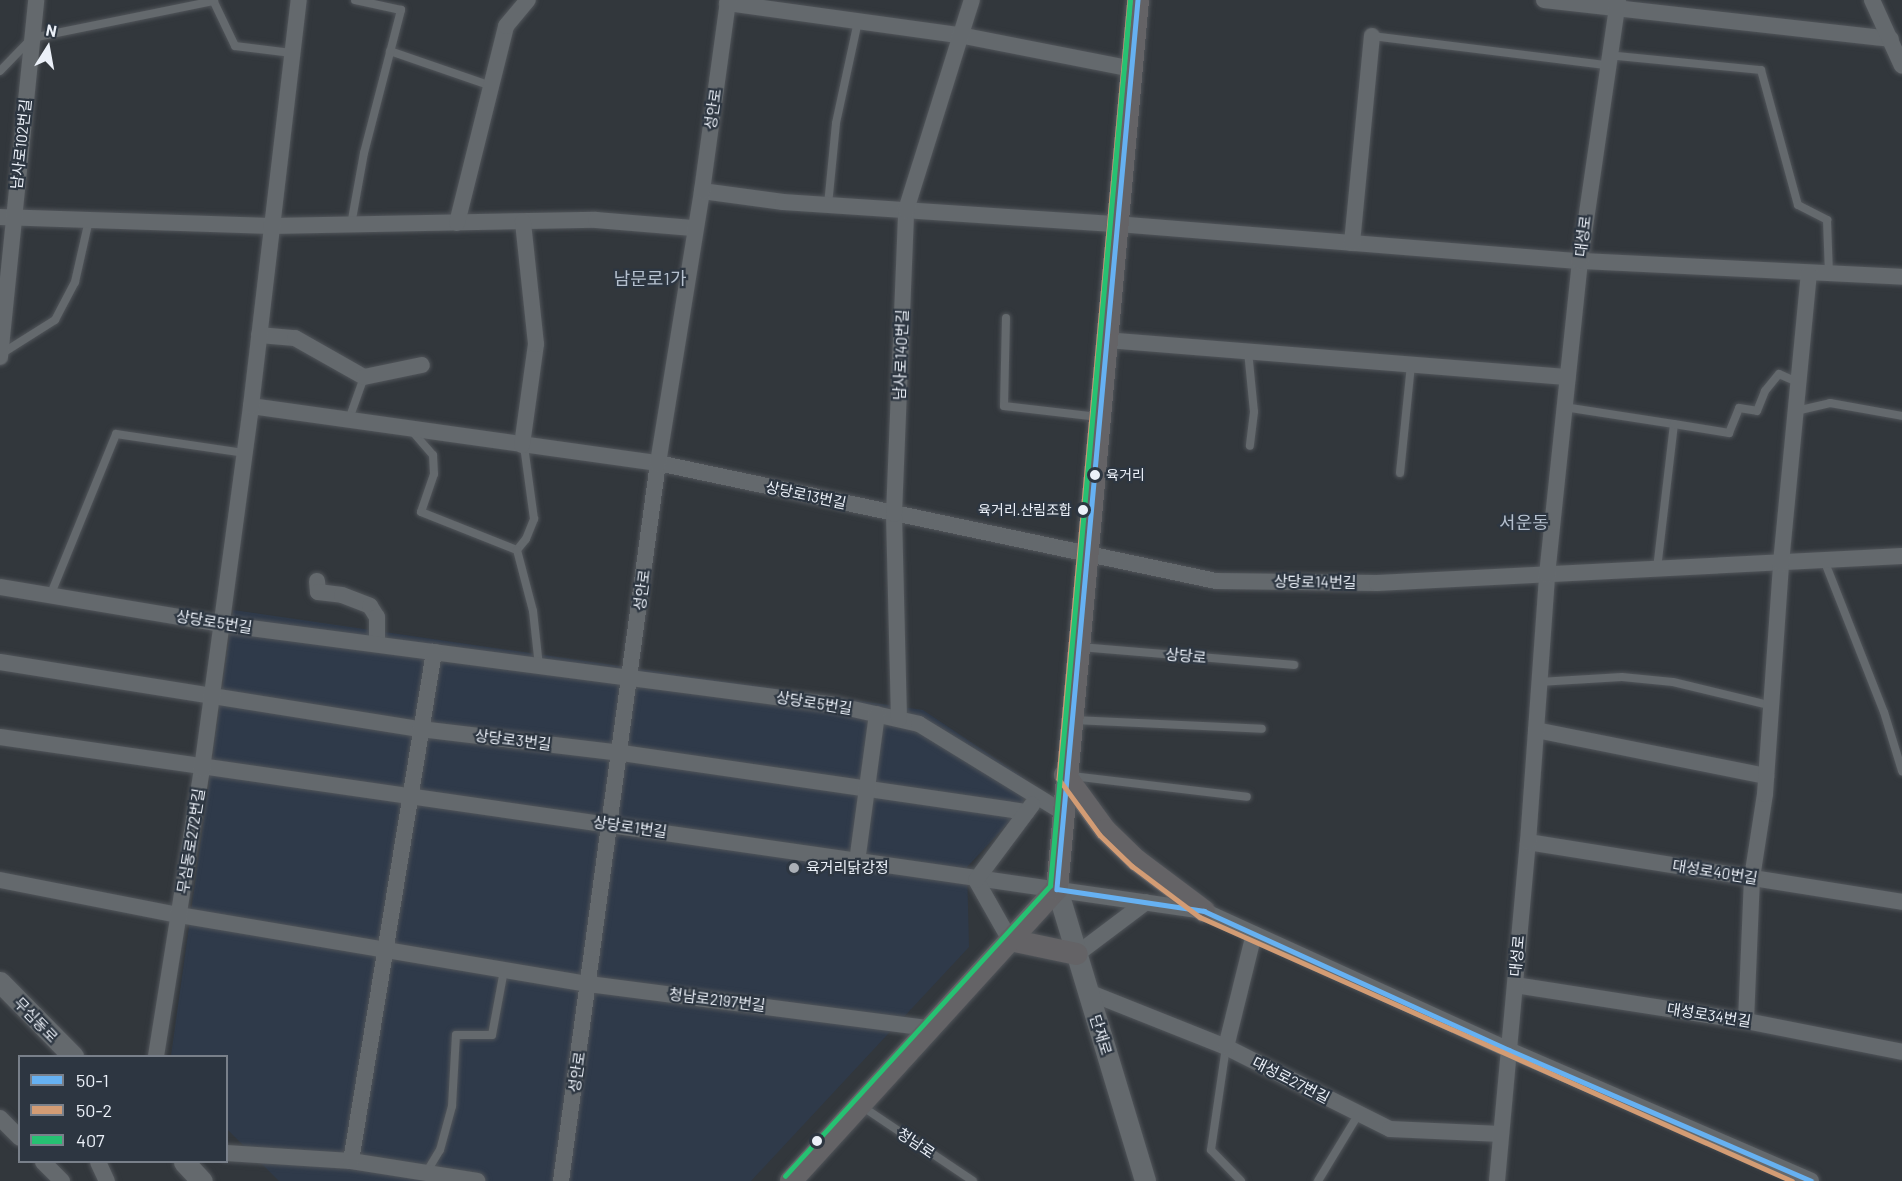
<!DOCTYPE html>
<meta charset="utf-8">
<style>
body{margin:0}
#map{position:relative;width:1902px;height:1181px;overflow:hidden;background:#32373c;font-family:Barlow,"Noto Sans KR",sans-serif}
div>[style]{position:absolute}
.built>*{inset:0;background:#2f3a4a}
.roads{filter:drop-shadow(0 0 2px #51555a) drop-shadow(0 0 2px #51555a)}
.service>*{height:8px;margin:-4px;padding:0 4px;transform-origin:4px;border-radius:4px;background:#64696d}
.minor>*{height:16px;margin:-8px;padding:0 8px;transform-origin:8px;border-radius:8px;background:#64696d}
.tertiary>*{height:21px;margin:-10.5px;padding:0 10.5px;transform-origin:10.5px;border-radius:10.5px;background:#64696d}
.secondary>*{height:22px;margin:-11px;padding:0 11px;transform-origin:11px;border-radius:11px;background:#646366}
.bus-1>*{height:4.5px;margin:-2.25px;padding:0 2.25px;transform-origin:2.25px;border-radius:2.25px;background:#66b1f2}
.bus-2>*{height:4.5px;margin:-2.25px;padding:0 2.25px;transform-origin:2.25px;border-radius:2.25px;background:#d39c74}
.bus-3>*{height:4.5px;margin:-2.25px;padding:0 2.25px;transform-origin:2.25px;border-radius:2.25px;background:#26c172}
.dots>*{width:16px;height:16px;translate:-50% -50%;box-sizing:border-box;border:3px solid #2d3641;border-radius:50%}
span{translate:-50% -50%;white-space:nowrap;text-align:center;line-height:1.15;-webkit-text-stroke:4.5px #2d3641;paint-order:stroke}
.bus-label{font-size:14px;color:#ebf0f8}
.left{translate:0 -50%;text-align:left}
.right{translate:-100% -50%;text-align:right}
.street-label{font-size:15px;color:#ebf0f8}
.poi-label{font-size:15px;color:#ebf0f8}
.quarter-label{font-size:18px;color:#b5c0ce}
.legend{position:absolute;left:18px;top:1055px;width:210px;height:108px;box-sizing:border-box;background:#2d3641;border:2px solid #79808a;margin:0;padding:8px 10px;list-style:none;font-size:18px;color:#ebf0f8}
.legend li{display:flex;align-items:center;gap:12px;height:30px}
.legend b{width:30px;border:2px solid #79808a}
.north{position:absolute;left:18px;top:18px;width:60px;height:60px;-webkit-text-stroke:4px #2d3641;paint-order:stroke;rotate:11deg;font-size:16px;font-weight:700;line-height:24px;text-align:center;color:#ebf0f8}
.north::after{content:'';display:block;margin:auto;width:21px;height:27px;background:#ebf0f8;clip-path:polygon(50% 0,100% 100%,50% 72%,0 100%)}
</style>
<div id="map">
<div class="built">
<i style="clip-path:polygon(233px 610px,923px 710px,1023px 777px,1024px 806px,967px 867px,969px 947px,751px 1181px,279px 1181px,227px 1129px,226px 1056px,171px 1056px)"></i>
</div>
<div class="roads">
<div class="service">
<i style="left:213px;top:0;width:51px;rotate:64.4deg"></i>
<i style="left:235px;top:46px;width:57px;rotate:7deg"></i>
<i style="left:1372px;top:36px;width:235px;rotate:7.1deg"></i>
<i style="left:390px;top:51px;width:107px;rotate:19.1deg"></i>
<i style="left:1607px;top:55px;width:155px;rotate:5.6deg"></i>
<i style="left:1761px;top:70px;width:140px;rotate:74.7deg"></i>
<i style="left:1798px;top:205px;width:33px;rotate:27deg"></i>
<i style="left:1827px;top:220px;width:54px;rotate:87.9deg"></i>
<i style="left:0;top:71px;width:46px;rotate:-45.9deg"></i>
<i style="left:32px;top:38px;width:186px;rotate:-11.5deg"></i>
<i style="left:828px;top:205px;width:82px;rotate:-84.4deg"></i>
<i style="left:836px;top:123px;width:104px;rotate:-77.8deg"></i>
<i style="left:351px;top:225px;width:73px;rotate:-79.8deg"></i>
<i style="left:364px;top:153px;width:148px;rotate:-75.5deg"></i>
<i style="left:401px;top:10px;width:47px;rotate:-167.7deg"></i>
<i style="left:1006px;top:318px;width:88px;rotate:91.3deg"></i>
<i style="left:1004px;top:406px;width:95px;rotate:6.7deg"></i>
<i style="left:1248px;top:351px;width:61px;rotate:84.4deg"></i>
<i style="left:1254px;top:412px;width:34px;rotate:97deg"></i>
<i style="left:1px;top:354px;width:64px;rotate:-32.2deg"></i>
<i style="left:55px;top:320px;width:43px;rotate:-62.2deg"></i>
<i style="left:75px;top:282px;width:64px;rotate:-77.3deg"></i>
<i style="left:1564px;top:407px;width:111px;rotate:8.8deg"></i>
<i style="left:1674px;top:424px;width:146px;rotate:96.7deg"></i>
<i style="left:1796px;top:411px;width:35px;rotate:-13deg"></i>
<i style="left:1830px;top:403px;width:73px;rotate:10.2deg"></i>
<i style="left:348px;top:422px;width:48px;rotate:-70.4deg"></i>
<i style="left:1674px;top:424px;width:56px;rotate:9.3deg"></i>
<i style="left:1729px;top:433px;width:27px;rotate:-68deg"></i>
<i style="left:1739px;top:408px;width:18px;rotate:9deg"></i>
<i style="left:1757px;top:411px;width:22px;rotate:-68deg"></i>
<i style="left:1765px;top:391px;width:22px;rotate:-51deg"></i>
<i style="left:1779px;top:374px;width:22px;rotate:24deg"></i>
<i style="left:412px;top:431px;width:32px;rotate:49deg"></i>
<i style="left:433px;top:455px;width:19px;rotate:87deg"></i>
<i style="left:434px;top:474px;width:40px;rotate:108.9deg"></i>
<i style="left:421px;top:512px;width:103px;rotate:21.6deg"></i>
<i style="left:517px;top:550px;width:14px;rotate:-51deg"></i>
<i style="left:526px;top:539px;width:22px;rotate:-68deg"></i>
<i style="left:534px;top:519px;width:74px;rotate:-97.8deg"></i>
<i style="left:1400px;top:473px;width:110px;rotate:-84.2deg"></i>
<i style="left:517px;top:550px;width:63px;rotate:75.3deg"></i>
<i style="left:533px;top:611px;width:55px;rotate:83.8deg"></i>
<i style="left:1824px;top:560px;width:163px;rotate:68.5deg"></i>
<i style="left:1884px;top:712px;width:62px;rotate:73deg"></i>
<i style="left:50px;top:596px;width:175px;rotate:-67.8deg"></i>
<i style="left:116px;top:434px;width:129px;rotate:8.4deg"></i>
<i style="left:1081px;top:647px;width:214px;rotate:4.8deg"></i>
<i style="left:1539px;top:682px;width:83px;rotate:-3.4deg"></i>
<i style="left:1622px;top:677px;width:51px;rotate:5.6deg"></i>
<i style="left:1673px;top:682px;width:102px;rotate:13.6deg"></i>
<i style="left:1074px;top:720px;width:188px;rotate:2.7deg"></i>
<i style="left:1072px;top:776px;width:176px;rotate:6.8deg"></i>
<i style="left:1226px;top:1047px;width:104px;rotate:98.3deg"></i>
<i style="left:1211px;top:1150px;width:43px;rotate:45.9deg"></i>
<i style="left:860px;top:1105px;width:136px;rotate:33.9deg"></i>
<i style="left:426px;top:1173px;width:27px;rotate:-59deg"></i>
<i style="left:440px;top:1150px;width:46px;rotate:-74.7deg"></i>
<i style="left:452px;top:1106px;width:71px;rotate:-86.8deg"></i>
<i style="left:456px;top:1035px;width:36px"></i>
<i style="left:492px;top:1035px;width:66px;rotate:-79.5deg"></i>
<i style="left:1318px;top:1181px;width:77px;rotate:-58.8deg"></i>
</div>
<div class="minor">
<i style="left:1544px;top:0;width:349px;rotate:6.4deg"></i>
<i style="left:1872px;top:0;width:72px;rotate:65.6deg"></i>
<i style="left:727px;top:3px;width:234px;rotate:7.9deg"></i>
<i style="left:959px;top:35px;width:176px;rotate:11.1deg"></i>
<i style="left:702px;top:191px;width:82px;rotate:7.7deg"></i>
<i style="left:783px;top:202px;width:335px;rotate:3.8deg"></i>
<i style="left:1117px;top:224px;width:464px;rotate:4.6deg"></i>
<i style="left:1580px;top:261px;width:322px;rotate:2.8deg"></i>
<i style="left:0;top:217px;width:271px;rotate:1.9deg"></i>
<i style="left:271px;top:226px;width:325px;rotate:-1.1deg"></i>
<i style="left:596px;top:220px;width:97px;rotate:4.7deg"></i>
<i style="left:457px;top:223px;width:203px;rotate:-76deg"></i>
<i style="left:506px;top:26px;width:34px;rotate:-50deg"></i>
<i style="left:1352px;top:243px;width:208px;rotate:-84.5deg"></i>
<i style="left:259px;top:335px;width:36px;rotate:5deg"></i>
<i style="left:295px;top:338px;width:79px;rotate:29.5deg"></i>
<i style="left:364px;top:377px;width:59px;rotate:-11.7deg"></i>
<i style="left:1106px;top:340px;width:463px;rotate:4.6deg"></i>
<i style="left:0;top:357px;width:359px;rotate:-84.2deg"></i>
<i style="left:251px;top:406px;width:411px;rotate:8deg"></i>
<i style="left:658px;top:463px;width:570px;rotate:11.94deg"></i>
<i style="left:1216px;top:581px;width:161px;rotate:0.7deg"></i>
<i style="left:1377px;top:583px;width:526px;rotate:-2.94deg"></i>
<i style="left:522px;top:445px;width:102px;rotate:-82.1deg"></i>
<i style="left:536px;top:344px;width:123px;rotate:-96.1deg"></i>
<i style="left:317px;top:581px;width:11px;rotate:85deg"></i>
<i style="left:318px;top:592px;width:24px;rotate:7deg"></i>
<i style="left:342px;top:595px;width:30px;rotate:21deg"></i>
<i style="left:370px;top:606px;width:13px;rotate:58deg"></i>
<i style="left:377px;top:617px;width:27px;rotate:90deg"></i>
<i style="left:0;top:587px;width:223px;rotate:9.5deg"></i>
<i style="left:220px;top:624px;width:620px;rotate:7.5deg"></i>
<i style="left:835px;top:705px;width:86px;rotate:12.7deg"></i>
<i style="left:919px;top:724px;width:170px;rotate:31.5deg"></i>
<i style="left:0;top:662px;width:425px;rotate:9.1deg"></i>
<i style="left:420px;top:729px;width:203px;rotate:6.8deg"></i>
<i style="left:622px;top:753px;width:409px;rotate:8.3deg"></i>
<i style="left:899px;top:719px;width:205px;rotate:-91.4deg"></i>
<i style="left:894px;top:514px;width:304px;rotate:-87.7deg"></i>
<i style="left:906px;top:210px;width:220px;rotate:-72.6deg"></i>
<i style="left:1536px;top:730px;width:235px;rotate:11.3deg"></i>
<i style="left:0;top:737px;width:1217px;rotate:8.22deg"></i>
<i style="left:1204px;top:911px;width:335px;rotate:24.5deg"></i>
<i style="left:1509px;top:1050px;width:329px;rotate:23.4deg"></i>
<i style="left:1528px;top:842px;width:379px;rotate:9.1deg"></i>
<i style="left:857px;top:862px;width:149px;rotate:-82.3deg"></i>
<i style="left:0;top:880px;width:182px;rotate:11.1deg"></i>
<i style="left:179px;top:915px;width:416px;rotate:9.6deg"></i>
<i style="left:589px;top:984px;width:344px;rotate:7.4deg"></i>
<i style="left:1010px;top:940px;width:69px;rotate:-119.5deg"></i>
<i style="left:976px;top:880px;width:94px;rotate:-53.3deg"></i>
<i style="left:1077px;top:954px;width:86px;rotate:-37deg"></i>
<i style="left:1515px;top:985px;width:234px;rotate:8.9deg"></i>
<i style="left:1746px;top:1021px;width:159px;rotate:11.2deg"></i>
<i style="left:1088px;top:992px;width:149px;rotate:21.7deg"></i>
<i style="left:1226px;top:1047px;width:183px;rotate:26.6deg"></i>
<i style="left:1390px;top:1129px;width:111px;rotate:2.6deg"></i>
<i style="left:1746px;top:1021px;width:143px;rotate:-87.6deg"></i>
<i style="left:1752px;top:878px;width:85px;rotate:-81.2deg"></i>
<i style="left:1765px;top:794px;width:232px;rotate:-86deg"></i>
<i style="left:1781px;top:563px;width:291px;rotate:-84.5deg"></i>
<i style="left:1226px;top:1047px;width:116px;rotate:-76.1deg"></i>
<i style="left:156px;top:1056px;width:291px;rotate:-80.9deg"></i>
<i style="left:202px;top:769px;width:366px;rotate:-82.3deg"></i>
<i style="left:251px;top:406px;width:409px;rotate:-83.3deg"></i>
<i style="left:0;top:1118px;width:28px;rotate:45deg"></i>
<i style="left:226px;top:1153px;width:125px;rotate:3.7deg"></i>
<i style="left:351px;top:1161px;width:128px;rotate:9deg"></i>
<i style="left:351px;top:1161px;width:516px;rotate:-80.74deg"></i>
<i style="left:43px;top:1162px;width:27px;rotate:45deg"></i>
<i style="left:98px;top:1162px;width:21px;rotate:65deg"></i>
<i style="left:561px;top:1181px;width:725px;rotate:-82.31deg"></i>
<i style="left:658px;top:463px;width:276px;rotate:-80.8deg"></i>
<i style="left:702px;top:191px;width:193px;rotate:-82.2deg"></i>
<i style="left:1497px;top:1181px;width:340px;rotate:-84.8deg"></i>
<i style="left:1528px;top:842px;width:268px;rotate:-85.9deg"></i>
<i style="left:1547px;top:575px;width:316px;rotate:-84deg"></i>
<i style="left:1580px;top:261px;width:264px;rotate:-81.7deg"></i>
</div>
<div class="tertiary">
<i style="left:1057px;top:889px;width:305px;rotate:73.2deg"></i>
<i style="left:0;top:982px;width:104px;rotate:45.4deg"></i>
<i style="left:184px;top:1162px;width:26px;rotate:47deg"></i>
</div>
<div class="secondary">
<i style="left:1065px;top:775px;width:68px;rotate:54deg"></i>
<i style="left:1105px;top:830px;width:43px;rotate:44.1deg"></i>
<i style="left:1136px;top:860px;width:85px;rotate:36.9deg"></i>
<i style="left:1010px;top:940px;width:68px;rotate:11.8deg"></i>
<i style="left:791px;top:1181px;width:395px;rotate:-47.7deg"></i>
<i style="left:1057px;top:889px;width:893px;rotate:-84.79deg"></i>
</div>
</div>
<div class="bus-1">
<i style="left:1138px;top:0;width:893px;rotate:95.21deg"></i>
<i style="left:1057px;top:889px;width:149px;rotate:8.5deg"></i>
<i style="left:1204px;top:911px;width:335px;rotate:24.5deg"></i>
<i style="left:1509px;top:1050px;width:329px;rotate:23.4deg"></i>
</div>
<div class="bus-2">
<i style="left:1130px;top:0;width:782px;rotate:95.21deg"></i>
<i style="left:1059px;top:779px;width:69px;rotate:53.8deg"></i>
<i style="left:1100px;top:835px;width:45px;rotate:44.1deg"></i>
<i style="left:1132px;top:866px;width:85px;rotate:36.9deg"></i>
<i style="left:1200px;top:917px;width:648px;rotate:24.03deg"></i>
</div>
<div class="bus-3">
<i style="left:785px;top:1176px;width:393px;rotate:-47.6deg"></i>
<i style="left:1050px;top:886px;width:890px;rotate:-84.84deg"></i>
</div>
<div class="dots">
<i style="left:1095px;top:475px;background:#ebf0f8"></i>
<i style="left:1083px;top:510px;background:#ebf0f8"></i>
<i style="left:794px;top:868px;background:#aaafb6"></i>
<i style="left:817px;top:1141px;background:#ebf0f8"></i>
</div>
<div class="bus-label">
<span class="left" style="left:1106px;top:475px">육거리</span>
<span class="right" style="left:1072px;top:510px">육거리.산림조합</span>
</div>
<div class="street-label">
<span style="left:713px;top:109px;rotate:-82deg">성안로</span>
<span style="left:21px;top:144px;rotate:-84deg">남사로102번길</span>
<span style="left:1583px;top:236px;rotate:-83deg">대성로</span>
<span style="left:901px;top:355px;rotate:-88deg">남사로140번길</span>
<span style="left:806px;top:495px;rotate:12deg">상당로13번길</span>
<span style="left:1315px;top:582px;rotate:1deg">상당로14번길</span>
<span style="left:642px;top:590px;rotate:-83deg">성안로</span>
<span style="left:214px;top:622px;rotate:9deg">상당로5번길</span>
<span style="left:1186px;top:656px;rotate:5deg">상당로</span>
<span style="left:814px;top:703px;rotate:9deg">상당로5번길</span>
<span style="left:513px;top:740px;rotate:7deg">상당로3번길</span>
<span style="left:630px;top:827px;rotate:8deg">상당로1번길</span>
<span style="left:191px;top:841px;rotate:-81deg">무심동로272번길</span>
<span style="left:1715px;top:872px;rotate:9deg">대성로40번길</span>
<span style="left:1517px;top:956px;rotate:-85deg">대성로</span>
<span style="left:717px;top:1000px;rotate:7deg">청남로2197번길</span>
<span style="left:1709px;top:1015px;rotate:9deg">대성로34번길</span>
<span style="left:36px;top:1020px;rotate:46deg">무심동로</span>
<span style="left:1101px;top:1035px;rotate:73deg">단재로</span>
<span style="left:577px;top:1072px;rotate:-82deg">성안로</span>
<span style="left:1291px;top:1080px;rotate:27deg">대성로27번길</span>
<span style="left:916px;top:1143px;rotate:34deg">청남로</span>
</div>
<div class="poi-label">
<span class="left" style="left:806px;top:868px">육거리닭강정</span>
</div>
<div class="quarter-label">
<span style="left:650px;top:278px">남문로1가</span>
<span style="left:1524px;top:522px">서운동</span>
</div>
<ul class="legend">
<li><b style="height:8px;background:#66b1f2"></b>50-1</li>
<li><b style="height:8px;background:#d39c74"></b>50-2</li>
<li><b style="height:8px;background:#26c172"></b>407</li>
</ul>
<div class="north">N</div>
</div>
